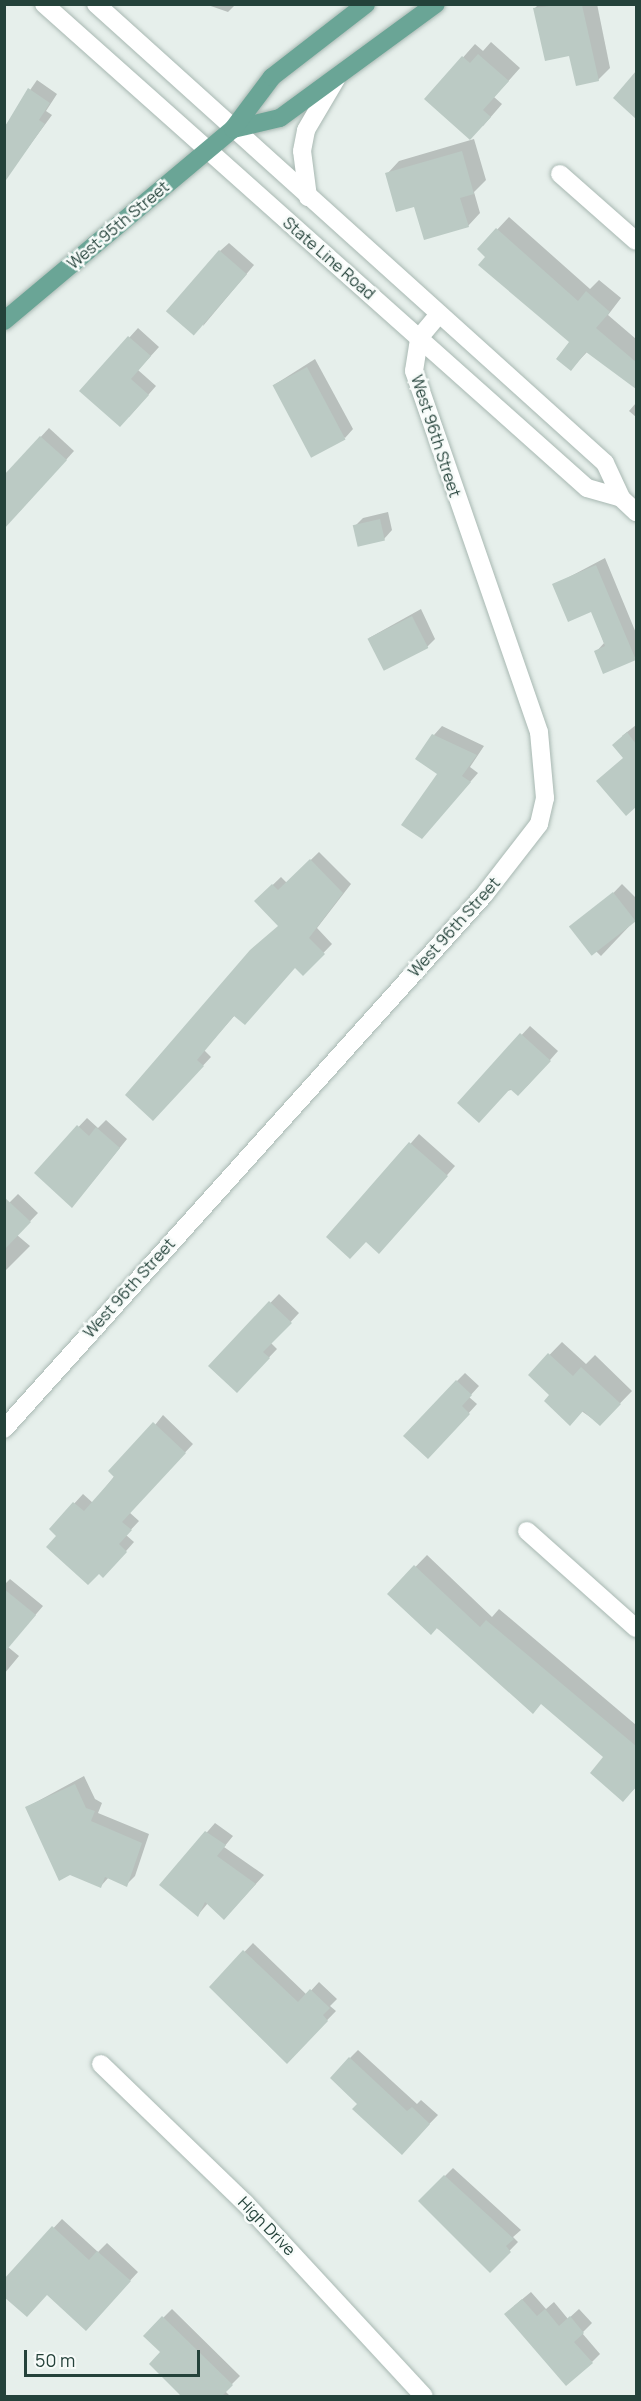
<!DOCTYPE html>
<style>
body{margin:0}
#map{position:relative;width:641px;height:2401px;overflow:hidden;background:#e6efeb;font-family:Manrope,sans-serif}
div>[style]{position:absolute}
.shadow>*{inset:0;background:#0003}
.building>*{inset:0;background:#bbcac4;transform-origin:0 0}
.roads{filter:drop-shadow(0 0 2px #a8b8b2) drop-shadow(0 0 2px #a8b8b2)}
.minor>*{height:18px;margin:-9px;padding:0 9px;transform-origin:9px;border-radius:9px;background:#fff}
.secondary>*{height:18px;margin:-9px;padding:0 9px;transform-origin:9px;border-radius:9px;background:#fff}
.primary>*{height:18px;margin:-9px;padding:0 9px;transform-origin:9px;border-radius:9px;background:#6aa596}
span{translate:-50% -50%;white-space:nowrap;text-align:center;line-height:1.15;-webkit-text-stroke:5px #f7fbf9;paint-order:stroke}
.street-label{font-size:16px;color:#24423a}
.frame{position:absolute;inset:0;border:6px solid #24423a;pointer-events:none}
.scale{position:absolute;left:24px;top:2350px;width:176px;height:27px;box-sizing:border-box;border:3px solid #24423a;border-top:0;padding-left:8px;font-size:18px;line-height:21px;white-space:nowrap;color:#24423a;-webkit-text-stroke:4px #f7fbf9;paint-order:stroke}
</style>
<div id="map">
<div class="shadow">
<i style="clip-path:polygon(205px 4px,236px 4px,228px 12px)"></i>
<i style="clip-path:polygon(539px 4px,597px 4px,610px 68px,598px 80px,570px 54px,535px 8px)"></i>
<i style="clip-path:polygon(491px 42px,520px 68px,494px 97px,502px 104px,483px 126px,426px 99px,475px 44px,483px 51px)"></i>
<i style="clip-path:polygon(636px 73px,636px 117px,615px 98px)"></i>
<i style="clip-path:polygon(37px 80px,57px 94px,46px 111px,52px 115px,13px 168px,4px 128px)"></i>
<i style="clip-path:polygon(474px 139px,486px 180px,474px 192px,480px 213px,468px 226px,387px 174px,399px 161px)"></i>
<i style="clip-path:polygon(509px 217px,590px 289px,599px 280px,621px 298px,608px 315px,636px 339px,636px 387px,588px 351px,571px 369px,572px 342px,479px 249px)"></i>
<i style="clip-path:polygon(229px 243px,254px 265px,203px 326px,220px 251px)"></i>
<i style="clip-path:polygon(138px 328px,159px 347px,138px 370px,156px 386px,129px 417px,81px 391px)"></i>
<i style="clip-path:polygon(315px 359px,353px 429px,345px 438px,274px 385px)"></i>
<i style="clip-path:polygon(636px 403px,636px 417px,629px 411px)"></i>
<i style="clip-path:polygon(49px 428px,74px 451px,19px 512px,4px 477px)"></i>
<i style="clip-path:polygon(388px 512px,392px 530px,384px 539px,355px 526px,363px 518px)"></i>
<i style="clip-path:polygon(605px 558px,636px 633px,636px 657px,604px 672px,596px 652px,604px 643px,592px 610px,554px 585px)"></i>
<i style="clip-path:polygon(421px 609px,435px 639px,427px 647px,369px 638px)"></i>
<i style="clip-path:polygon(636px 725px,636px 805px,626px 813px,622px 736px)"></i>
<i style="clip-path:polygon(442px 726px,484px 746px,470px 767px,478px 773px,422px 837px,439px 774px,434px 735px)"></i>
<i style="clip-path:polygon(319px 852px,351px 884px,317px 928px,332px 944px,303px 974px,295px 966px,235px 1015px,204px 1050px,211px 1057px,161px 1111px,285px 922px,256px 901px,281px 877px,287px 883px)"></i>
<i style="clip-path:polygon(622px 884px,636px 898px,636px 919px,601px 956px,576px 932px)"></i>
<i style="clip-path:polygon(530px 1026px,558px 1051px,527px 1086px,459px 1103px)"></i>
<i style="clip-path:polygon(87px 1118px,98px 1128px,106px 1120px,127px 1139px,80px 1197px,36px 1172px)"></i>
<i style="clip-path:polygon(419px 1134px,455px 1166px,387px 1244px,328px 1237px)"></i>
<i style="clip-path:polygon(18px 1194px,38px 1213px,17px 1235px,30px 1246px,4px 1272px,4px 1208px)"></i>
<i style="clip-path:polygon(279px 1294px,299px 1313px,271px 1343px,277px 1349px,237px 1391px,210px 1365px)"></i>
<i style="clip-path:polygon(562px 1342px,586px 1364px,595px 1355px,632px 1391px,600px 1424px,530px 1375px)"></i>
<i style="clip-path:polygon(465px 1373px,479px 1386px,469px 1397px,477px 1404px,436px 1449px,457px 1381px)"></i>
<i style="clip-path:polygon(163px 1415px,193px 1444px,129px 1512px,139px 1521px,126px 1535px,134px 1542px,111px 1568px,51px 1529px,83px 1494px,93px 1503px)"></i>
<i style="clip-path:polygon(427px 1555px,492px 1617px,499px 1609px,636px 1725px,636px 1787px,623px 1800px,605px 1757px,542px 1703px,389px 1594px)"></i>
<i style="clip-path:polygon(10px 1579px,43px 1606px,8px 1647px,19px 1656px,4px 1674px,4px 1585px)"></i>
<i style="clip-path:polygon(84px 1776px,95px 1799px,102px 1803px,98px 1813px,149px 1834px,135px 1876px,126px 1885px,109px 1877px,100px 1887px,27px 1807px)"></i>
<i style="clip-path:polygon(215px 1823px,233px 1836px,224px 1847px,264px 1875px,232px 1910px,208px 1903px,198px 1915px,161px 1885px)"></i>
<i style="clip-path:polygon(253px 1943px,307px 1995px,319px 1982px,337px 1999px,330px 2006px,336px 2011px,287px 2062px,211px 1987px)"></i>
<i style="clip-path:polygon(358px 2050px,417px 2104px,421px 2100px,438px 2115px,410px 2144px,360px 2104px,350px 2058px)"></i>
<i style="clip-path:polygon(453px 2168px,521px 2230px,513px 2237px,518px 2242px,490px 2271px,420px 2201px)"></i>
<i style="clip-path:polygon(62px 2219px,98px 2252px,107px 2243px,138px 2272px,94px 2320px,47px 2294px,4px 2281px)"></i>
<i style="clip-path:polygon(531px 2292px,546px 2309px,554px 2302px,568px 2319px,579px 2309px,592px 2323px,582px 2333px,600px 2354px,592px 2362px,514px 2306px)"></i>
<i style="clip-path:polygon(172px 2309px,240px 2376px,225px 2391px,230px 2396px,184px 2396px,162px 2352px,145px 2336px)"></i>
</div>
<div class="building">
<i style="clip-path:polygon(567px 4px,582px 5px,599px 81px,576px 86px,569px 56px,545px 61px,533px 8px)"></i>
<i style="clip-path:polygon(478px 54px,509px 81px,483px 110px,491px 117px,470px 140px,424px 99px,462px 56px,470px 63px)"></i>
<i style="clip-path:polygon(636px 71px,636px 119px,613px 98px)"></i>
<i style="clip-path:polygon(28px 88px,50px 103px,39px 120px,45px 124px,4px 183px,4px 128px)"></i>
<i style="clip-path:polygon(462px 151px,474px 194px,460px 198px,469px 227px,424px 240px,414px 207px,396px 212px,385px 173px)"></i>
<i style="clip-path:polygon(496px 228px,578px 301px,586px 291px,610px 312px,596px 328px,636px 362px,636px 389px,586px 352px,571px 371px,556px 359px,569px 342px,478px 265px,485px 257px,477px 249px)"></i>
<i style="left:219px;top:250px;width:37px;height:81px;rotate:41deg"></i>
<i style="clip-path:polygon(128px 336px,151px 356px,131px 379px,149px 395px,120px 427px,79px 391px)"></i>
<i style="left:307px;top:367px;width:82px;height:39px;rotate:62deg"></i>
<i style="clip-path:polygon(40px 436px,67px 460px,4px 529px,4px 475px)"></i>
<i style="left:380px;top:519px;width:22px;height:28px;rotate:77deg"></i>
<i style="clip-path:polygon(596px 565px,636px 660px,603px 674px,594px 651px,605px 646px,591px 612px,568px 622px,552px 584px)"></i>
<i style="left:412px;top:616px;width:36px;height:50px;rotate:63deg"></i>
<i style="clip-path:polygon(627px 732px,636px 744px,636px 807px,626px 816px,596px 781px,623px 758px,612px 745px)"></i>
<i style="clip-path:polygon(432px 734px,477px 755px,462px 776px,471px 782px,422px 839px,401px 825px,437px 774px,415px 759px)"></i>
<i style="clip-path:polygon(310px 859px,343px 893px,309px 938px,325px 954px,303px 976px,295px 968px,245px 1025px,234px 1016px,197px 1060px,204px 1066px,153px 1121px,125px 1095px,250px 950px,278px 926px,254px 901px,272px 884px,278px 890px)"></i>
<i style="left:613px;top:892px;width:37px;height:56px;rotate:52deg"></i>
<i style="clip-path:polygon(520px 1033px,551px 1061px,518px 1096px,510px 1089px,479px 1123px,457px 1103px)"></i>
<i style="clip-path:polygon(77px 1125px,89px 1136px,96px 1127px,120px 1148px,72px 1208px,34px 1173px)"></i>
<i style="clip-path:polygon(409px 1142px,448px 1176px,379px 1254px,366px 1242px,350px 1259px,326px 1237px)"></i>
<i style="clip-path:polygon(4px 1197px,31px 1222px,4px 1250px)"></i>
<i style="clip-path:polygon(269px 1301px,292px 1323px,263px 1352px,270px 1358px,237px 1393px,208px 1366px)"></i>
<i style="clip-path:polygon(548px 1353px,573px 1376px,581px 1367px,621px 1404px,600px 1426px,583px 1411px,570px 1426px,544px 1401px,549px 1395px,528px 1375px)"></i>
<i style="clip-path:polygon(456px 1380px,472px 1395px,462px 1406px,470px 1414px,428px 1459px,403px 1436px)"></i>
<i style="clip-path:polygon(153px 1422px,186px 1453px,122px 1522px,132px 1530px,119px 1544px,127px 1552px,103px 1578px,99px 1574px,88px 1585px,46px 1547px,56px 1536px,49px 1529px,73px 1502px,84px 1511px,114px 1477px,108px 1471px)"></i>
<i style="clip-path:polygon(414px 1565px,480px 1627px,486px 1620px,636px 1746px,636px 1787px,623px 1802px,590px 1773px,603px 1757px,541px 1704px,533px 1714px,437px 1628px,431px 1635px,387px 1594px)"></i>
<i style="clip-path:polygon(4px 1589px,36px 1615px,4px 1653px)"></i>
<i style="clip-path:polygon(75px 1784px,86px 1808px,95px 1811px,91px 1821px,142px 1843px,127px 1887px,105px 1877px,101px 1888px,70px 1875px,59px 1881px,25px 1807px)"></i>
<i style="clip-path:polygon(205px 1831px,226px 1845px,217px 1856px,256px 1884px,224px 1920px,205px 1902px,198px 1917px,159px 1885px)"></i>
<i style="clip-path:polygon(243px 1950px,298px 2002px,310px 1989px,330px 2008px,323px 2015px,328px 2021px,287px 2064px,209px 1987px)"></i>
<i style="clip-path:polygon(349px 2057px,407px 2111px,412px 2107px,430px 2124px,402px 2155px,352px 2109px,357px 2104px,330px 2078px)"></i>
<i style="clip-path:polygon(444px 2175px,514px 2239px,506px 2246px,511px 2252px,490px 2273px,418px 2201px)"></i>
<i style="clip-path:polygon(52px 2226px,89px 2260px,97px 2251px,131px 2281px,86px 2331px,47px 2295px,27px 2317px,4px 2297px,4px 2279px)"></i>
<i style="clip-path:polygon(522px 2299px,537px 2316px,545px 2309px,559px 2326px,570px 2316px,584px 2333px,574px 2342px,593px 2363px,566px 2386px,504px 2314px)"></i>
<i style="clip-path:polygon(162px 2316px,233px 2385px,221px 2397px,182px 2397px,149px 2364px,160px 2352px,143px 2336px)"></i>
</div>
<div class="roads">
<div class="minor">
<i style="left:560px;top:174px;width:101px;rotate:41.4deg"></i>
<i style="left:4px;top:1429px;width:718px;rotate:-48.05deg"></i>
<i style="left:484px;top:895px;width:90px;rotate:-52.2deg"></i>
<i style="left:539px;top:824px;width:27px;rotate:-77deg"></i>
<i style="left:545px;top:798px;width:66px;rotate:-95.2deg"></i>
<i style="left:539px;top:732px;width:382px;rotate:-109.1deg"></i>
<i style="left:414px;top:371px;width:33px;rotate:-81deg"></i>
<i style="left:419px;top:338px;width:31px;rotate:-50deg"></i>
<i style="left:527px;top:1531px;width:146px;rotate:41.7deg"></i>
<i style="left:101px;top:2064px;width:200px;rotate:44deg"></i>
<i style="left:245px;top:2203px;width:263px;rotate:47.2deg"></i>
</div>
<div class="secondary">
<i style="left:44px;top:4px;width:727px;rotate:41.71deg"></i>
<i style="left:587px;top:488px;width:35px;rotate:16deg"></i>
<i style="left:621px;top:498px;width:21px;rotate:43deg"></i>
<i style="left:96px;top:4px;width:685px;rotate:42.04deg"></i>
<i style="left:605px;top:463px;width:38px;rotate:65deg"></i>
<i style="left:308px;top:197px;width:46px;rotate:-97.4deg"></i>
<i style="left:302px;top:151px;width:21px;rotate:-79deg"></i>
<i style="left:306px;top:130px;width:59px;rotate:-59.5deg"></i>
</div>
<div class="primary">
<i style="left:233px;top:129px;width:48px;rotate:-13.2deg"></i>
<i style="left:280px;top:118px;width:193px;rotate:-36.2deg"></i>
<i style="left:4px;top:321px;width:299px;rotate:-40deg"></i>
<i style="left:233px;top:129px;width:65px;rotate:-53.1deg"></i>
<i style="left:272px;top:77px;width:119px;rotate:-37.8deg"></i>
</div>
</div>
<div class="street-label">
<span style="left:118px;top:225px;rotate:-40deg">West 95th Street</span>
<span style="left:329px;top:258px;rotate:41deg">State Line Road</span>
<span style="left:436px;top:436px;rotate:72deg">West 96th Street</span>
<span style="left:454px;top:927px;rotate:-48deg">West 96th Street</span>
<span style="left:129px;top:1288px;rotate:-48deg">West 96th Street</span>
<span style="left:267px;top:2226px;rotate:46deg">High Drive</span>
</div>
<div class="frame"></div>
<div class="scale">50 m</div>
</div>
